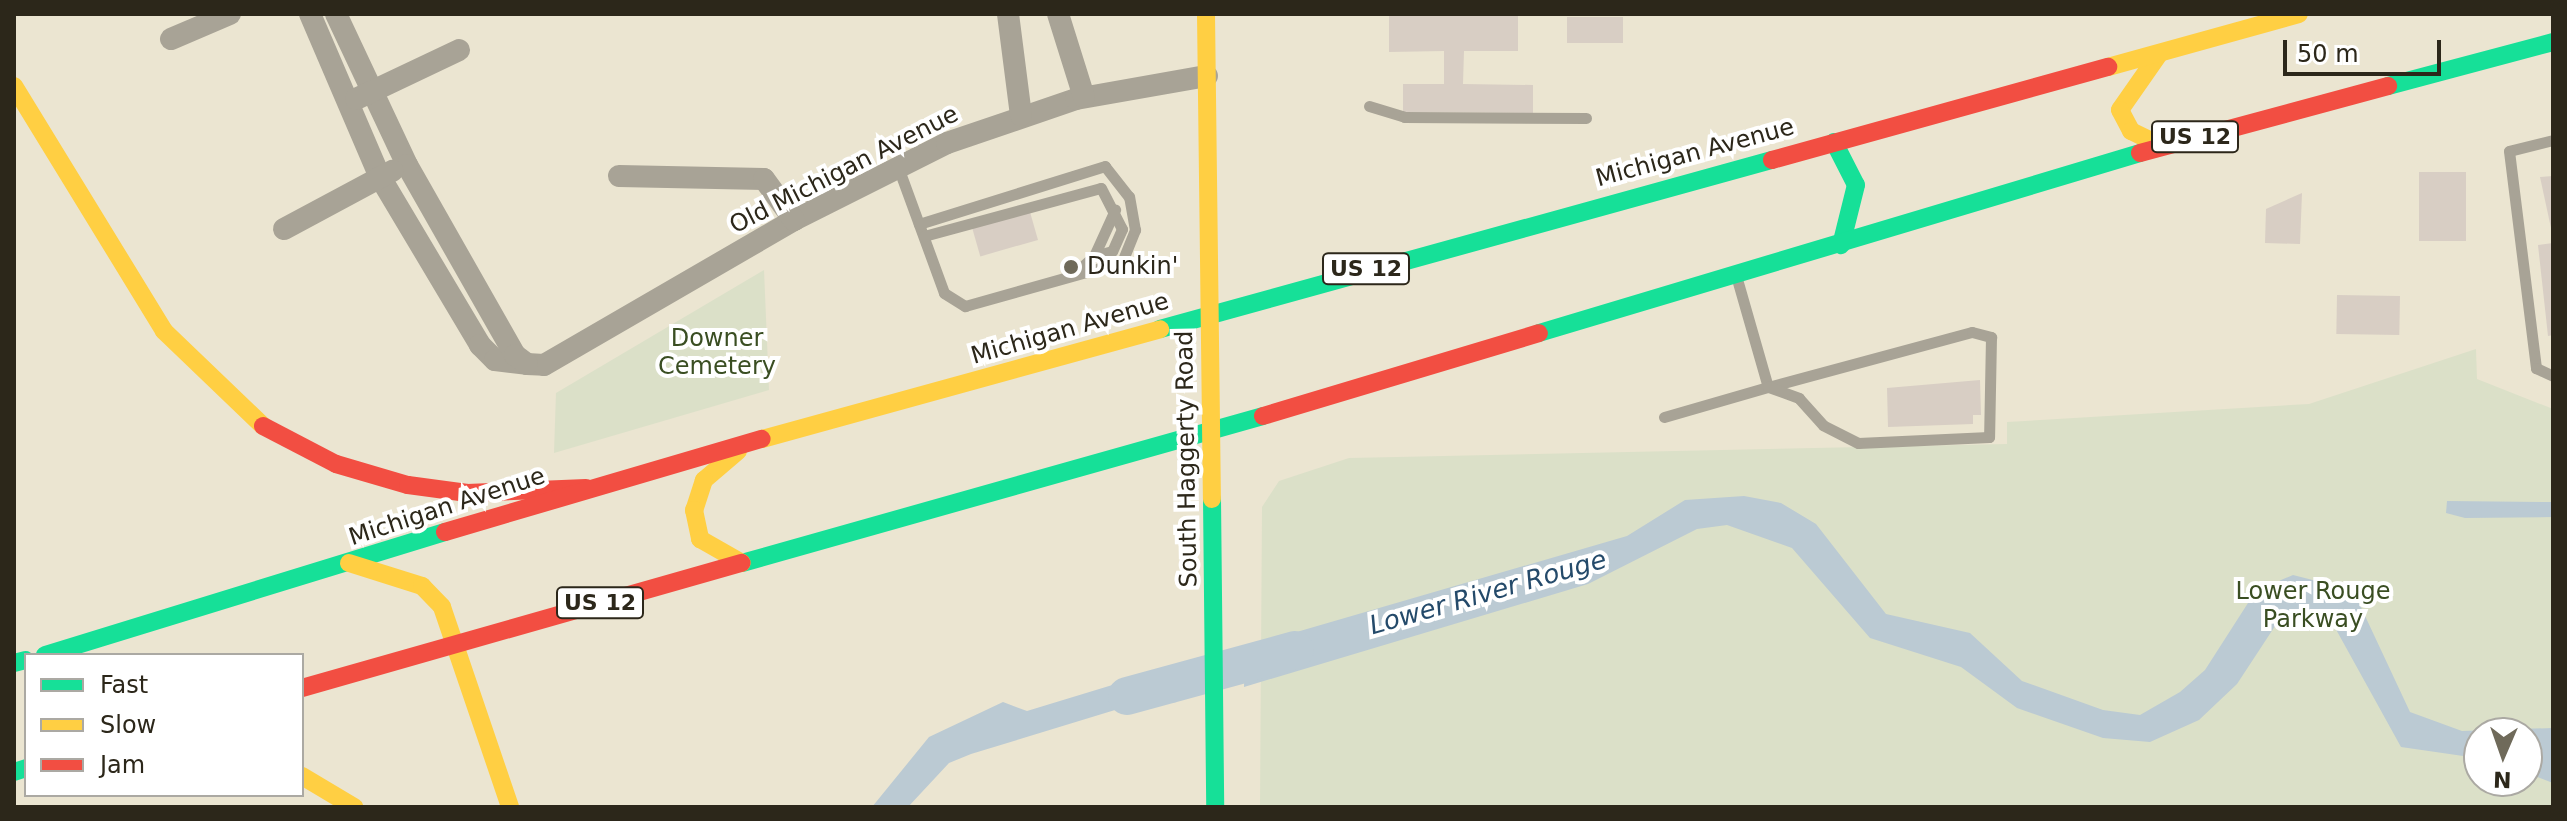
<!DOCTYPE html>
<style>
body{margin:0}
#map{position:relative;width:2567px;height:821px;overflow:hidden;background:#ebe5d1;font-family:"DejaVu Sans",sans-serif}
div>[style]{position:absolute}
.green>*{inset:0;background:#dbe0c8}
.water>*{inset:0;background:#bbcad3}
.river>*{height:38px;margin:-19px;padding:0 19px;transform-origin:19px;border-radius:19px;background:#bbcad3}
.building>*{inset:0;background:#d8cec4;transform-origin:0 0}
.lane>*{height:11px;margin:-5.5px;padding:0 5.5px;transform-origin:5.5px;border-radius:5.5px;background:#a8a396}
.street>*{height:22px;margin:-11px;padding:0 11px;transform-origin:11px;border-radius:11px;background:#a8a396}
.fast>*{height:18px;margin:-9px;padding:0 9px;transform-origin:9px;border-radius:9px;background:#16e098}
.slow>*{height:18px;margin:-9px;padding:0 9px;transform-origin:9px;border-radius:9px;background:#ffcf43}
.jam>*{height:18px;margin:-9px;padding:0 9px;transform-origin:9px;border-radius:9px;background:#f24e42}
.dots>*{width:22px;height:22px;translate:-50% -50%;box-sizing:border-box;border:4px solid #fff;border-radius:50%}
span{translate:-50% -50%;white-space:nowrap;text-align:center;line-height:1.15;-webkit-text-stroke:8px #fff;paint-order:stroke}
.shield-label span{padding:2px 6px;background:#fff;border:2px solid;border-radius:6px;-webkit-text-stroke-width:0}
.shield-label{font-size:22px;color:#2c271a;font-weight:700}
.street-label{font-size:24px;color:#2c271a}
.poi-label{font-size:24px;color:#2c271a}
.left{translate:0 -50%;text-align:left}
.park-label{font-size:24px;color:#3a4e22}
.water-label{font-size:26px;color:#244a6a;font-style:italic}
.frame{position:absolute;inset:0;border:16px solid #2c271a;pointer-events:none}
.legend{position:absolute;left:24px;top:653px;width:280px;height:144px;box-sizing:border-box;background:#fff;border:2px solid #aba9a3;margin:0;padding:10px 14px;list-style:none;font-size:24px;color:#2c271a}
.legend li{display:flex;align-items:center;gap:16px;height:40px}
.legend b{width:40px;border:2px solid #aba9a3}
.north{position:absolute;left:2463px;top:717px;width:80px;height:80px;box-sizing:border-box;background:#fff;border:2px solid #aba9a3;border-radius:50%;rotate:182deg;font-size:22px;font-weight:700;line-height:32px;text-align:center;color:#2c271a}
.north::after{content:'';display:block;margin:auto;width:28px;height:36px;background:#6f6a5a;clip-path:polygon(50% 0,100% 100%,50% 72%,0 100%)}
.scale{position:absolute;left:2283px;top:40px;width:158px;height:36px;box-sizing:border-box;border:4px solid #2c271a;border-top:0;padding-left:10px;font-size:24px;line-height:28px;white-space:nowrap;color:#2c271a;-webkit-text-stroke:6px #fff;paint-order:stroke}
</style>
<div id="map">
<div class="green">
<i style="clip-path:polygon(764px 270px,769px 390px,554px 453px,556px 393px)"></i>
<i style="clip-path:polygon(evenodd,2476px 349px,2477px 379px,2553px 409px,2553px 807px,1260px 807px,1262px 507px,1279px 481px,1349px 458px,2007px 444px,2007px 422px,2309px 404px,2476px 349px,2479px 733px,2527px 733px,2527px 781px,2479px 781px,2479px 733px)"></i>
</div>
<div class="water">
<i style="clip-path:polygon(1744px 496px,1781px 503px,1816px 524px,1886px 614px,1970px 633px,2022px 681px,2103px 710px,2140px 715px,2180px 692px,2205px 670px,2248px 603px,2281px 580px,2293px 575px,2344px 588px,2359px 603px,2410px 712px,2462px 731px,2553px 728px,2553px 783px,2527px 773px,2527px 733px,2479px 733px,2477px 758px,2401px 747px,2328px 615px,2281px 617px,2237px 684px,2199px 720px,2150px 742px,2103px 738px,2017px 708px,1961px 667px,1870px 638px,1792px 548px,1727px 525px,1697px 529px,1588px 584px,1244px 687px,1245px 647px,1627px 536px,1685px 500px)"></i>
<i style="clip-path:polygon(2447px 501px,2553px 502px,2553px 517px,2465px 518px,2446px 513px)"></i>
<i style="clip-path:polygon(1178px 665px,1177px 702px,1115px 710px,971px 754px,949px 763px,908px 807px,872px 807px,929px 737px,1003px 702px,1027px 711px)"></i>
</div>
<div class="river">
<i style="left:1127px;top:696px;width:174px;rotate:-15.3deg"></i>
</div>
<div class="building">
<i style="clip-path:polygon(1389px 14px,1518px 14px,1518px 51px,1464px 51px,1463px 84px,1533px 85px,1533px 113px,1403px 112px,1403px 84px,1444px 84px,1444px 51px,1389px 52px)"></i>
<i style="left:1567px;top:17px;width:56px;height:26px"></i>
<i style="left:2419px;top:172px;width:47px;height:69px"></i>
<i style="clip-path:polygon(2553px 176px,2553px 228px,2551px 228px,2540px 177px)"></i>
<i style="clip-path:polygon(2302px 193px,2300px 244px,2265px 243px,2266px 209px)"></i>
<i style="left:1030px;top:212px;width:29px;height:60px;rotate:74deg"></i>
<i style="clip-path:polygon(2553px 243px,2553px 335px,2548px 336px,2538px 245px)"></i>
<i style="left:2337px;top:295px;width:63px;height:39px;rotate:1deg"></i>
<i style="clip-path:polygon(1980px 380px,1981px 415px,1973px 415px,1973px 424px,1888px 427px,1887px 388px)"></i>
</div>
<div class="lane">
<i style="left:1369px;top:106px;width:37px;rotate:17deg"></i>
<i style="left:1404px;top:117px;width:182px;rotate:0.3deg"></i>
<i style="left:2553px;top:140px;width:45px;rotate:166deg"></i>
<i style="left:2509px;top:151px;width:219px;rotate:82.9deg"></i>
<i style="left:2536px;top:368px;width:19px;rotate:25deg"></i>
<i style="left:898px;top:167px;width:134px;rotate:69.9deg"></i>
<i style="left:944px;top:293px;width:25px;rotate:32deg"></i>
<i style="left:965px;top:306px;width:163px;rotate:-15.7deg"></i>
<i style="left:1122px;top:262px;width:35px;rotate:-68deg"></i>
<i style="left:1135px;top:230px;width:34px;rotate:-100deg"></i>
<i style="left:1129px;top:197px;width:39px;rotate:-128deg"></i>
<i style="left:1105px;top:166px;width:195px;rotate:162.7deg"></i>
<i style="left:924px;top:236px;width:183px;rotate:-15.2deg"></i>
<i style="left:1101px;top:188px;width:46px;rotate:62.9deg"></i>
<i style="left:1122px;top:229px;width:24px;rotate:114deg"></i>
<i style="left:1112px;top:251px;width:19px;rotate:164deg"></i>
<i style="left:1075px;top:273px;width:25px;rotate:-42deg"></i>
<i style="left:1094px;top:256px;width:51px;rotate:-65.5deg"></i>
<i style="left:1737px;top:279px;width:112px;rotate:74deg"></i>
<i style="left:1664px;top:417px;width:108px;rotate:-16.1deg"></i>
<i style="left:1768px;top:387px;width:211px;rotate:-15.1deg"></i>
<i style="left:1972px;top:332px;width:20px;rotate:15deg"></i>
<i style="left:1991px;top:337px;width:100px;rotate:91.1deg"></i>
<i style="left:1989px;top:437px;width:131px;rotate:177.4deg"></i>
<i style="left:1858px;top:443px;width:39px;rotate:-153deg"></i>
<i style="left:1823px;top:425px;width:36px;rotate:-132deg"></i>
<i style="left:1799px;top:398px;width:33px;rotate:-160deg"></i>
</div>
<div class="street">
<i style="left:310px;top:14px;width:177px;rotate:66.8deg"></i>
<i style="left:380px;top:177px;width:196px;rotate:59.2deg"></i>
<i style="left:480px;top:345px;width:21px;rotate:45deg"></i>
<i style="left:495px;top:360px;width:32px;rotate:7deg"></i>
<i style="left:527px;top:364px;width:17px;rotate:3deg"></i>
<i style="left:544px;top:365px;width:289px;rotate:-30.1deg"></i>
<i style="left:794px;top:220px;width:171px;rotate:-26.7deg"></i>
<i style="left:947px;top:143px;width:136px;rotate:-18.8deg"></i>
<i style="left:1076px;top:99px;width:133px;rotate:-10deg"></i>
<i style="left:336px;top:14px;width:167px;rotate:64.8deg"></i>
<i style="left:407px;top:165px;width:219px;rotate:60.4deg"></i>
<i style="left:515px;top:355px;width:15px;rotate:37deg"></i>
<i style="left:1008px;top:14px;width:102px;rotate:82.7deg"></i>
<i style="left:1058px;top:14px;width:87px;rotate:72.6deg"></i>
<i style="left:171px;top:39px;width:64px;rotate:-23deg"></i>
<i style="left:356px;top:99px;width:114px;rotate:-25.4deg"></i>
<i style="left:619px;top:176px;width:145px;rotate:1.2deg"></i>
<i style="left:764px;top:179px;width:51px;rotate:53.8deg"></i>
<i style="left:284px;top:229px;width:123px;rotate:-28.2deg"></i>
</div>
<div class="fast">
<i style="left:2388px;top:86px;width:171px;rotate:-14.9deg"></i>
<i style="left:1834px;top:142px;width:48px;rotate:62.9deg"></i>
<i style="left:1856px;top:185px;width:62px;rotate:104deg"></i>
<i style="left:1160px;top:329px;width:635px;rotate:-15.44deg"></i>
<i style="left:1539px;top:333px;width:627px;rotate:-16.67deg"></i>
<i style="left:1212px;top:499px;width:308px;rotate:89.4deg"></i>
<i style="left:742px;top:563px;width:541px;rotate:-15.76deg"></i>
<i style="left:45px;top:655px;width:418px;rotate:-17.1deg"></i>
<i style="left:14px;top:663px;width:12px;rotate:-14deg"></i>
<i style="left:14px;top:772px;width:13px;rotate:-18deg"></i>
</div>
<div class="slow">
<i style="left:1206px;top:14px;width:485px;rotate:89.3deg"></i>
<i style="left:2159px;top:54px;width:68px;rotate:124.9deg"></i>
<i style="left:2120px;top:110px;width:24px;rotate:62deg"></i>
<i style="left:2131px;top:131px;width:34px;rotate:26deg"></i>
<i style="left:2108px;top:67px;width:198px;rotate:-15.5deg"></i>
<i style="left:14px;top:86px;width:287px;rotate:58.5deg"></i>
<i style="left:164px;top:331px;width:137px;rotate:43.8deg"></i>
<i style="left:762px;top:439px;width:413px;rotate:-15.4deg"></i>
<i style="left:738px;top:451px;width:45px;rotate:139.5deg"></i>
<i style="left:704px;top:480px;width:32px;rotate:108deg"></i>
<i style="left:694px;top:510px;width:30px;rotate:78deg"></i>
<i style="left:700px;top:539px;width:48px;rotate:29.7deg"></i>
<i style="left:349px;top:563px;width:77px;rotate:17.5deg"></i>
<i style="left:422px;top:586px;width:29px;rotate:46deg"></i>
<i style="left:442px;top:607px;width:211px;rotate:71.2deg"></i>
<i style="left:302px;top:776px;width:61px;rotate:30.8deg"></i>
</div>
<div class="jam">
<i style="left:2140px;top:153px;width:257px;rotate:-15.1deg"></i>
<i style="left:1772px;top:160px;width:349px;rotate:-15.5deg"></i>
<i style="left:1263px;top:416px;width:288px;rotate:-16.7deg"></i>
<i style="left:263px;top:426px;width:82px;rotate:27.5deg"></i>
<i style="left:336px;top:464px;width:75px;rotate:16.3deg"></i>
<i style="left:408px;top:485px;width:60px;rotate:7.7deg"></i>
<i style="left:467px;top:493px;width:119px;rotate:-2.4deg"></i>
<i style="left:445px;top:532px;width:330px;rotate:-16.4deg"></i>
<i style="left:302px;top:688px;width:457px;rotate:-15.9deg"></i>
</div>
<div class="dots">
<i style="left:1071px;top:267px;background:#6f6a5a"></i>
</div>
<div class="shield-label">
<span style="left:2195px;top:137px">US 12</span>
<span style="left:1366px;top:269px">US 12</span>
<span style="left:600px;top:603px">US 12</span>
</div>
<div class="street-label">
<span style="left:1695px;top:153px;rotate:-15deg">Michigan Avenue</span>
<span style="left:844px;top:170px;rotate:-27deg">Old Michigan Avenue</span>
<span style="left:1070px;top:329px;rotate:-16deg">Michigan Avenue</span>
<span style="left:1187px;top:459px;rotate:-91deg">South Haggerty Road</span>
<span style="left:447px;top:507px;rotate:-18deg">Michigan Avenue</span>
</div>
<div class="poi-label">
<span class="left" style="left:1087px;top:267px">Dunkin'</span>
</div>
<div class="park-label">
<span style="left:717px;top:353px">Downer<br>Cemetery</span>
<span style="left:2313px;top:606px">Lower Rouge<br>Parkway</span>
</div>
<div class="water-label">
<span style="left:1488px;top:593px;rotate:-16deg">Lower River Rouge</span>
</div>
<div class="frame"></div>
<ul class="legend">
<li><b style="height:10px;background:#16e098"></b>Fast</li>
<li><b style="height:10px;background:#ffcf43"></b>Slow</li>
<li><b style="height:10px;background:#f24e42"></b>Jam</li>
</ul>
<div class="north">N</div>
<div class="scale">50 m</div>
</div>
